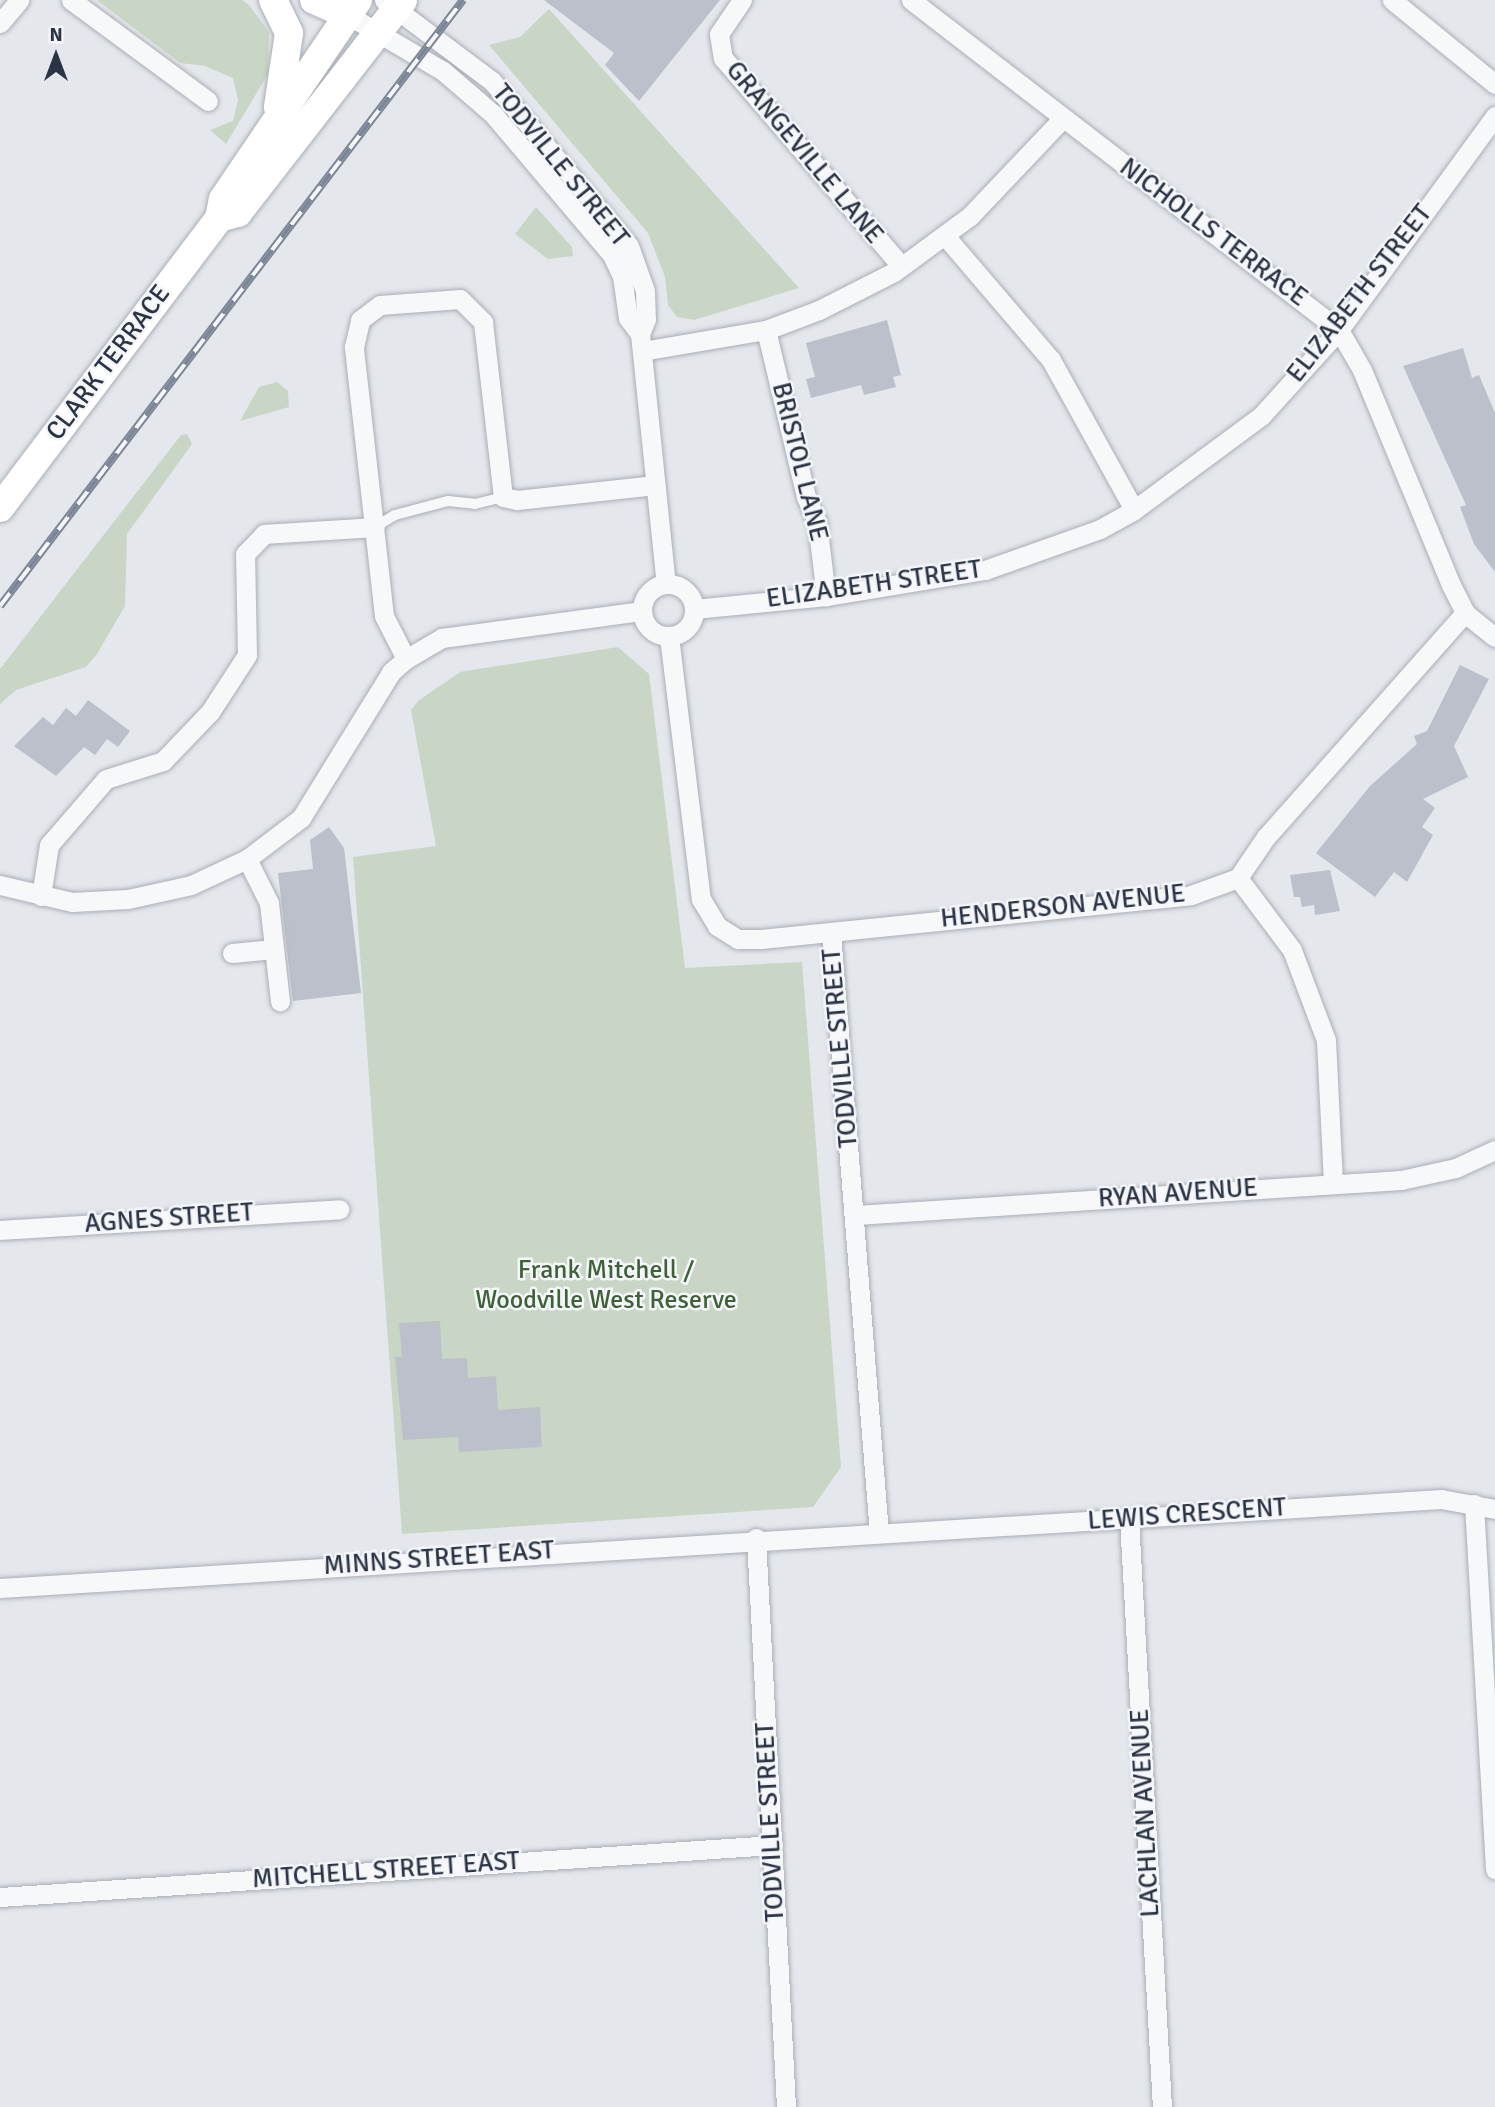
<!DOCTYPE html>
<style>
body{margin:0}
#map{position:relative;width:1495px;height:2107px;overflow:hidden;background:#e4e7ec;font-family:Signika,sans-serif}
div>[style]{position:absolute}
.green>*{inset:0;background:#c9d6c5}
.building>*{inset:0;background:#bbc0ca}
.roads{filter:drop-shadow(0 0 2px #a9aeb7) drop-shadow(0 0 2px #a9aeb7)}
.lane>*{height:10px;margin:-5px;padding:0 5px;transform-origin:5px;border-radius:5px;background:#f7f8fa}
.street>*{height:19px;margin:-9.5px;padding:0 9.5px;transform-origin:9.5px;border-radius:9.5px;background:#f7f8fa}
.street>.ring{margin:-9.5px;padding:0;box-sizing:content-box;background:none;border:19px solid #f7f8fa;border-radius:50%}
.secondary>*{height:28px;margin:-14px;padding:0 14px;transform-origin:14px;border-radius:14px;background:#fff}
.rail>*{height:8px;margin-top:-4px;transform-origin:0;background:repeating-linear-gradient(90deg,#f4f6f9 0 16px,#7d8696 0 32px);box-sizing:border-box;border-block:2px solid #7d8696}
span{translate:-50% -50%;white-space:nowrap;text-align:center;line-height:1.15;-webkit-text-stroke:5px #f4f6f9;paint-order:stroke}
.street-label{font-size:26px;color:#2b3445}
.park-label{font-size:26px;color:#3f6138}
.north{position:absolute;left:21px;top:21px;width:70px;height:70px;-webkit-text-stroke:5px #f4f6f9;paint-order:stroke;rotate:0deg;font-size:19px;font-weight:700;line-height:28px;text-align:center;color:#2b3445}
.north::after{content:'';display:block;margin:auto;width:24px;height:32px;background:#2b3445;clip-path:polygon(50% 0,100% 100%,50% 72%,0 100%)}
</style>
<div id="map">
<div class="green">
<i style="clip-path:polygon(97px 0,242px 0,249px 5px,269px 32px,268px 74px,226px 144px,210px 130px,233px 121px,238px 100px,233px 78px,205px 66px,180px 63px)"></i>
<i style="clip-path:polygon(549px 9px,799px 288px,694px 320px,677px 317px,668px 305px,665px 277px,648px 233px,489px 45px,520px 37px)"></i>
<i style="clip-path:polygon(536px 207px,572px 247px,573px 256px,548px 259px,515px 234px)"></i>
<i style="clip-path:polygon(277px 382px,288px 391px,289px 407px,240px 421px,259px 387px)"></i>
<i style="clip-path:polygon(187px 434px,192px 444px,127px 534px,125px 606px,97px 654px,86px 667px,16px 690px,0 704px,0 669px,181px 435px)"></i>
<i style="clip-path:polygon(618px 647px,649px 674px,685px 968px,802px 962px,841px 1467px,813px 1507px,402px 1534px,353px 857px,436px 846px,411px 710px,418px 701px,460px 672px)"></i>
</div>
<div class="building">
<i style="clip-path:polygon(544px 0,720px 0,639px 101px,605px 65px,614px 53px)"></i>
<i style="clip-path:polygon(887px 320px,901px 375px,893px 377px,896px 387px,864px 395px,861px 385px,811px 398px,806px 379px,815px 377px,806px 343px)"></i>
<i style="clip-path:polygon(1463px 348px,1472px 378px,1479px 375px,1495px 413px,1495px 572px,1474px 544px,1460px 507px,1466px 505px,1403px 366px)"></i>
<i style="clip-path:polygon(1460px 665px,1489px 679px,1454px 746px,1468px 777px,1423px 799px,1435px 808px,1422px 827px,1433px 835px,1407px 882px,1394px 872px,1375px 897px,1316px 853px,1370px 786px,1417px 744px,1414px 736px,1427px 731px)"></i>
<i style="clip-path:polygon(88px 700px,130px 731px,118px 747px,107px 739px,95px 755px,84px 747px,56px 776px,14px 746px,43px 717px,53px 725px,66px 708px,76px 716px)"></i>
<i style="clip-path:polygon(329px 827px,344px 848px,361px 993px,293px 1001px,278px 873px,313px 869px,310px 840px)"></i>
<i style="clip-path:polygon(1330px 870px,1340px 911px,1315px 915px,1314px 905px,1302px 907px,1300px 897px,1294px 897px,1290px 875px)"></i>
<i style="clip-path:polygon(440px 1321px,442px 1359px,467px 1358px,468px 1378px,496px 1376px,498px 1410px,540px 1407px,542px 1447px,459px 1452px,458px 1437px,403px 1440px,395px 1357px,402px 1357px,399px 1323px)"></i>
</div>
<div class="roads">
<div class="lane">
<i style="left:375px;top:527px;width:23px;rotate:-31deg"></i>
<i style="left:395px;top:515px;width:55px;rotate:-14.8deg"></i>
<i style="left:448px;top:501px;width:27px;rotate:6deg"></i>
<i style="left:475px;top:504px;width:29px;rotate:-14deg"></i>
</div>
<div class="street">
<i style="left:71px;top:0;width:170px;rotate:36.4deg"></i>
<i style="left:384px;top:0;width:135px;rotate:36.9deg"></i>
<i style="left:492px;top:81px;width:214px;rotate:50.3deg"></i>
<i style="left:629px;top:246px;width:48px;rotate:70.4deg"></i>
<i style="left:645px;top:291px;width:28px;rotate:88deg"></i>
<i style="left:646px;top:319px;width:16px;rotate:112deg"></i>
<i style="left:640px;top:334px;width:251px;rotate:84.1deg"></i>
<i style="left:742px;top:0;width:41px;rotate:124.1deg"></i>
<i style="left:719px;top:34px;width:24px;rotate:81deg"></i>
<i style="left:723px;top:58px;width:274px;rotate:49.4deg"></i>
<i style="left:911px;top:0;width:540px;rotate:37.63deg"></i>
<i style="left:1339px;top:330px;width:46px;rotate:60.1deg"></i>
<i style="left:1362px;top:370px;width:233px;rotate:67.5deg"></i>
<i style="left:1451px;top:585px;width:31px;rotate:63deg"></i>
<i style="left:1465px;top:613px;width:38px;rotate:39deg"></i>
<i style="left:1392px;top:0;width:133px;rotate:39.2deg"></i>
<i style="left:348px;top:15px;width:110px;rotate:30.5deg"></i>
<i style="left:443px;top:71px;width:66px;rotate:40.7deg"></i>
<i style="left:493px;top:114px;width:185px;rotate:49.8deg"></i>
<i style="left:612px;top:255px;width:23px;rotate:65deg"></i>
<i style="left:622px;top:276px;width:42px;rotate:81.9deg"></i>
<i style="left:628px;top:318px;width:20px;rotate:53deg"></i>
<i style="left:0;top:23px;width:30px;rotate:-50deg"></i>
<i style="left:946px;top:237px;width:162px;rotate:49.5deg"></i>
<i style="left:1051px;top:360px;width:171px;rotate:61deg"></i>
<i style="left:766px;top:330px;width:172px;rotate:76.5deg"></i>
<i style="left:806px;top:497px;width:27px;rotate:66deg"></i>
<i style="left:817px;top:522px;width:75px;rotate:83.1deg"></i>
<i style="left:642px;top:351px;width:126px;rotate:-9.6deg"></i>
<i style="left:766px;top:330px;width:57px;rotate:-20.7deg"></i>
<i style="left:819px;top:310px;width:84px;rotate:-26.9deg"></i>
<i style="left:894px;top:272px;width:94px;rotate:-36.4deg"></i>
<i style="left:970px;top:216px;width:135px;rotate:-46.5deg"></i>
<i class="ring" style="left:642px;top:584px;width:33px;height:33px"></i>
<i style="left:694px;top:609px;width:133px;rotate:-5.6deg"></i>
<i style="left:826px;top:596px;width:161px;rotate:-9.3deg"></i>
<i style="left:985px;top:570px;width:122px;rotate:-19.6deg"></i>
<i style="left:1100px;top:529px;width:39px;rotate:-29deg"></i>
<i style="left:1134px;top:510px;width:158px;rotate:-36.5deg"></i>
<i style="left:1261px;top:416px;width:116px;rotate:-47.8deg"></i>
<i style="left:1339px;top:330px;width:265px;rotate:-53.9deg"></i>
<i style="left:669px;top:636px;width:265px;rotate:83.1deg"></i>
<i style="left:701px;top:899px;width:31px;rotate:59deg"></i>
<i style="left:717px;top:926px;width:25px;rotate:32deg"></i>
<i style="left:738px;top:939px;width:23px"></i>
<i style="left:761px;top:939px;width:432px;rotate:-5.8deg"></i>
<i style="left:1191px;top:895px;width:50px;rotate:-19.9deg"></i>
<i style="left:1238px;top:878px;width:50px;rotate:-55.7deg"></i>
<i style="left:1266px;top:837px;width:300px;rotate:-48.4deg"></i>
<i style="left:406px;top:659px;width:48px;rotate:-117.1deg"></i>
<i style="left:384px;top:616px;width:271px;rotate:-96.4deg"></i>
<i style="left:354px;top:347px;width:28px;rotate:-77deg"></i>
<i style="left:360px;top:320px;width:25px;rotate:-37deg"></i>
<i style="left:380px;top:305px;width:80px;rotate:-4.3deg"></i>
<i style="left:460px;top:299px;width:33px;rotate:45deg"></i>
<i style="left:483px;top:322px;width:176px;rotate:83.5deg"></i>
<i style="left:503px;top:497px;width:14px;rotate:12deg"></i>
<i style="left:517px;top:500px;width:139px;rotate:-6.2deg"></i>
<i style="left:247px;top:859px;width:49px;rotate:63.4deg"></i>
<i style="left:269px;top:903px;width:99px;rotate:83.6deg"></i>
<i style="left:1238px;top:878px;width:90px;rotate:53.1deg"></i>
<i style="left:1292px;top:950px;width:96px;rotate:69.3deg"></i>
<i style="left:1326px;top:1040px;width:144px;rotate:87.2deg"></i>
<i style="left:0;top:885px;width:74px;rotate:13.3deg"></i>
<i style="left:72px;top:902px;width:56px;rotate:-3.1deg"></i>
<i style="left:128px;top:899px;width:65px;rotate:-12.5deg"></i>
<i style="left:191px;top:885px;width:62px;rotate:-24.9deg"></i>
<i style="left:247px;top:859px;width:68px;rotate:-37.2deg"></i>
<i style="left:301px;top:818px;width:172px;rotate:-58.3deg"></i>
<i style="left:391px;top:672px;width:20px;rotate:-41deg"></i>
<i style="left:406px;top:659px;width:42px;rotate:-30.3deg"></i>
<i style="left:442px;top:638px;width:202px;rotate:-7.7deg"></i>
<i style="left:41px;top:896px;width:52px;rotate:-81.1deg"></i>
<i style="left:49px;top:845px;width:87px;rotate:-49.2deg"></i>
<i style="left:106px;top:779px;width:60px;rotate:-17.5deg"></i>
<i style="left:163px;top:761px;width:68px;rotate:-46.2deg"></i>
<i style="left:210px;top:712px;width:68px;rotate:-57deg"></i>
<i style="left:247px;top:655px;width:101px;rotate:-91.1deg"></i>
<i style="left:245px;top:554px;width:28px;rotate:-46deg"></i>
<i style="left:264px;top:534px;width:111px;rotate:-3.6deg"></i>
<i style="left:831px;top:933px;width:602px;rotate:85.43deg"></i>
<i style="left:232px;top:953px;width:42px;rotate:-5.4deg"></i>
<i style="left:856px;top:1215px;width:546px;rotate:-3.67deg"></i>
<i style="left:1401px;top:1180px;width:56px;rotate:-12.3deg"></i>
<i style="left:1456px;top:1168px;width:43px;rotate:-24.8deg"></i>
<i style="left:0;top:1230px;width:340px;rotate:-3.5deg"></i>
<i style="left:1474px;top:1504px;width:366px;rotate:86.7deg"></i>
<i style="left:1129px;top:1519px;width:589px;rotate:86.79deg"></i>
<i style="left:756px;top:1538px;width:570px;rotate:86.98deg"></i>
<i style="left:0;top:1588px;width:1444px;rotate:-3.53deg"></i>
<i style="left:1441px;top:1499px;width:55px;rotate:10.5deg"></i>
<i style="left:0;top:1897px;width:775px;rotate:-3.85deg"></i>
</div>
<div class="secondary">
<i style="left:273px;top:0;width:37px;rotate:64deg"></i>
<i style="left:289px;top:33px;width:75px;rotate:98.5deg"></i>
<i style="left:314px;top:0;width:37px;rotate:24deg"></i>
<i style="left:219px;top:218px;width:20px;rotate:-15deg"></i>
<i style="left:238px;top:213px;width:269px;rotate:-52.2deg"></i>
<i style="left:0;top:508px;width:363px;rotate:-52.9deg"></i>
<i style="left:219px;top:218px;width:19px;rotate:-78deg"></i>
<i style="left:223px;top:199px;width:240px;rotate:-55.8deg"></i>
</div>
</div>
<div class="rail">
<i style="left:0;top:606px;width:763px;rotate:-52.62deg"></i>
</div>
<div class="street-label">
<span style="left:804px;top:153px;rotate:50deg">GRANGEVILLE LANE</span>
<span style="left:560px;top:166px;rotate:51deg">TODVILLE STREET</span>
<span style="left:1213px;top:233px;rotate:37deg">NICHOLLS TERRACE</span>
<span style="left:1360px;top:294px;rotate:-52deg">ELIZABETH STREET</span>
<span style="left:109px;top:363px;rotate:-53deg">CLARK TERRACE</span>
<span style="left:799px;top:462px;rotate:76deg">BRISTOL LANE</span>
<span style="left:874px;top:585px;rotate:-8deg">ELIZABETH STREET</span>
<span style="left:1063px;top:907px;rotate:-6deg">HENDERSON AVENUE</span>
<span style="left:841px;top:1048px;rotate:-95deg">TODVILLE STREET</span>
<span style="left:1178px;top:1194px;rotate:-4deg">RYAN AVENUE</span>
<span style="left:169px;top:1219px;rotate:-4deg">AGNES STREET</span>
<span style="left:1187px;top:1515px;rotate:-4deg">LEWIS CRESCENT</span>
<span style="left:439px;top:1559px;rotate:-4deg">MINNS STREET EAST</span>
<span style="left:1146px;top:1813px;rotate:-93deg">LACHLAN AVENUE</span>
<span style="left:771px;top:1822px;rotate:-93deg">TODVILLE STREET</span>
<span style="left:386px;top:1871px;rotate:-4deg">MITCHELL STREET EAST</span>
</div>
<div class="park-label">
<span style="left:606px;top:1286px">Frank Mitchell /<br>Woodville West Reserve</span>
</div>
<div class="north">N</div>
</div>
